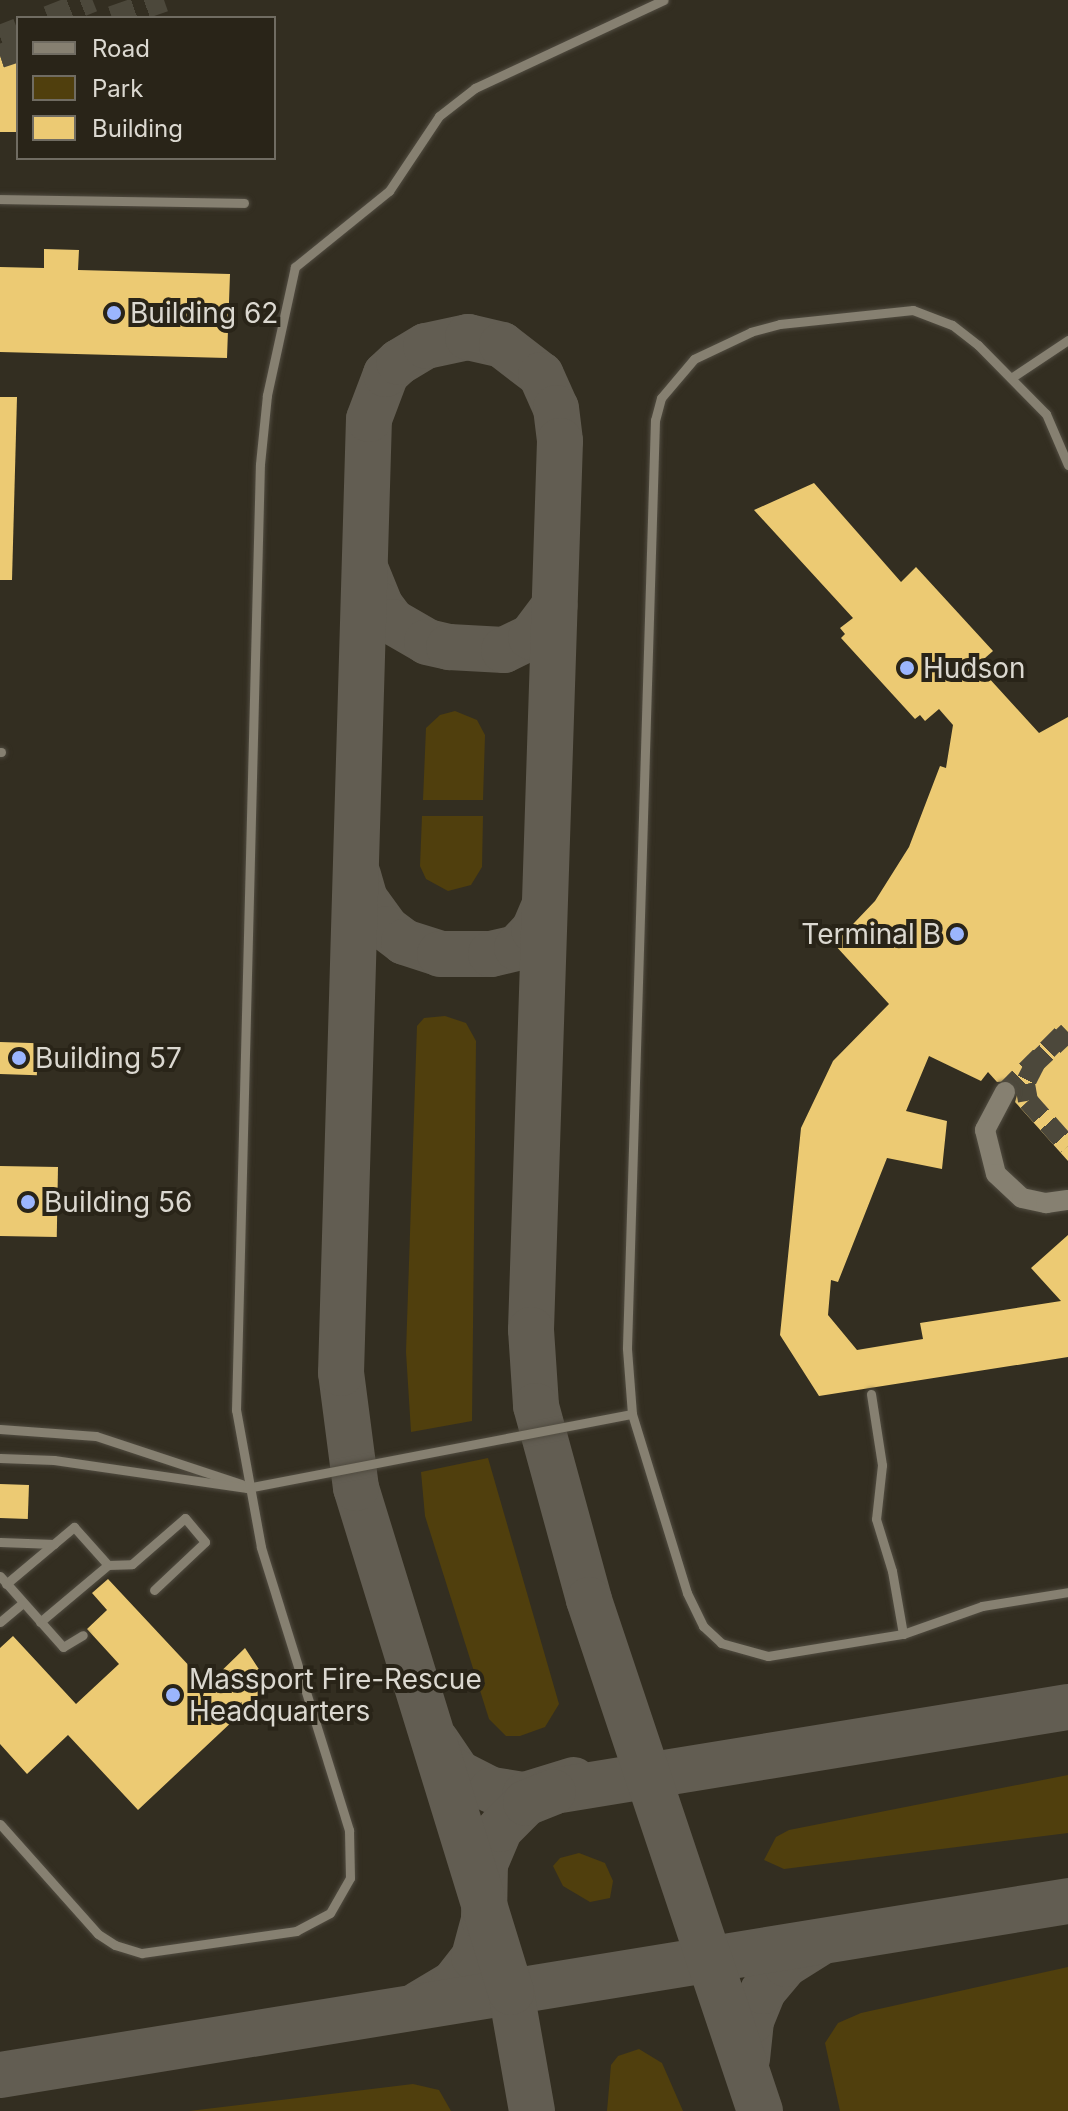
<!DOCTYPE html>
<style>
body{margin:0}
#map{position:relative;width:1068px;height:2111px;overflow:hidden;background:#332e21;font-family:Inter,sans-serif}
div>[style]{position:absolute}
.green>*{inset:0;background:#503f0d}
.taxiway>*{height:46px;margin:-23px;padding:0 23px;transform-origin:23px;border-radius:23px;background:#625d52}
.building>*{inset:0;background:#ecca73;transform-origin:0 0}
.secondary-tunnel>*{height:20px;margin-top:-10px;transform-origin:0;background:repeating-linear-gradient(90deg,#4c483b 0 20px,transparent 0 30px)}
.primary-tunnel>*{height:20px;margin-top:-10px;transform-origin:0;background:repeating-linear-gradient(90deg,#4c483b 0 20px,transparent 0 30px)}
.motorway-tunnel>*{height:24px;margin-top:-12px;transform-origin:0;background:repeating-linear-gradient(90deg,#4c483b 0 24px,transparent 0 36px)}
.roads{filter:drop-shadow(0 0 2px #514c41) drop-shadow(0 0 2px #514c41)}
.service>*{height:9px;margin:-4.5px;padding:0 4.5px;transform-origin:4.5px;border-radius:4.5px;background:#868071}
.secondary>*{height:20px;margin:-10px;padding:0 10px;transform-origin:10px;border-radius:10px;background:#868071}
.dots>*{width:22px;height:22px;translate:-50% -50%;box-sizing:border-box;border:4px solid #292418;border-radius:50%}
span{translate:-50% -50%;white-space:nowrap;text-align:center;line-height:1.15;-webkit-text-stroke:8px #292418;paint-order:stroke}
.poi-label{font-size:28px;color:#dbd8d0}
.left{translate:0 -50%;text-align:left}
.right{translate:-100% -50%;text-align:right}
.legend{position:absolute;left:16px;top:16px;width:260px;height:144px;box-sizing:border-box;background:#292418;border:2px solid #706c62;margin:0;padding:10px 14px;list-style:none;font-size:24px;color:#dbd8d0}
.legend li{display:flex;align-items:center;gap:16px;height:40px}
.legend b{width:40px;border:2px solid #706c62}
</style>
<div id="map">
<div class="green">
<i style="clip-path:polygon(455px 711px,477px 720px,485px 735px,483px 800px,423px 800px,426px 728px,440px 715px)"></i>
<i style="clip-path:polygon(422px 816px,483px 816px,482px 867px,471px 885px,448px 891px,426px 879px,420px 866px)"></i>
<i style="clip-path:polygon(445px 1016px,466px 1023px,476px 1041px,472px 1421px,411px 1432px,406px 1352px,417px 1026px,424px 1018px)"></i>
<i style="clip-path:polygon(488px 1458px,559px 1704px,545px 1727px,520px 1736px,506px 1736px,489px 1719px,425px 1516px,421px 1472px)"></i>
<i style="clip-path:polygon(1068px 1775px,1068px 1833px,784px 1869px,764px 1860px,776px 1837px,789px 1830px)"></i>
<i style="clip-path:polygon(579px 1853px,605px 1863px,613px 1881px,610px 1898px,590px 1902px,563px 1886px,553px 1866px,560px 1858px)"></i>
<i style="clip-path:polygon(1068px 1967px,1068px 2111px,840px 2111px,825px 2043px,838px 2023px,861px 2013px)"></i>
<i style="clip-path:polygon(639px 2049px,662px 2063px,683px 2111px,607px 2111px,611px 2065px,618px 2056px)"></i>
<i style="clip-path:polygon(413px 2084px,439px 2090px,451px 2111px,189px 2111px)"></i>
</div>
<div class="taxiway">
<i style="left:366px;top:570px;width:38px;rotate:68deg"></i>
<i style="left:380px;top:605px;width:21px;rotate:53deg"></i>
<i style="left:393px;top:622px;width:39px;rotate:30deg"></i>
<i style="left:427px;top:642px;width:23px;rotate:13deg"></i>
<i style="left:449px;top:647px;width:55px;rotate:3.1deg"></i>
<i style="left:504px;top:650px;width:30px;rotate:-26deg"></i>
<i style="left:531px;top:637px;width:39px;rotate:-53deg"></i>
<i style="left:358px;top:875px;width:25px;rotate:74deg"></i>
<i style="left:365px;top:899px;width:37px;rotate:54deg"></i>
<i style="left:387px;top:929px;width:21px;rotate:37deg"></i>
<i style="left:404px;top:942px;width:38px;rotate:18deg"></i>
<i style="left:440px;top:954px;width:51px"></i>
<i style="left:491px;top:954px;width:27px;rotate:-13deg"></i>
<i style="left:517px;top:948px;width:25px;rotate:-47deg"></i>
<i style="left:534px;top:930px;width:25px;rotate:-67deg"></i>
<i style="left:437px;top:1742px;width:37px;rotate:56deg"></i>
<i style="left:458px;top:1773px;width:38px;rotate:27deg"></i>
<i style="left:492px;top:1790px;width:33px;rotate:9deg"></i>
<i style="left:525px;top:1795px;width:51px;rotate:-17deg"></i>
<i style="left:548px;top:1792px;width:527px;rotate:-9.28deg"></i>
<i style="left:419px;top:2004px;width:41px;rotate:-31deg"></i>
<i style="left:454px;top:1983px;width:33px;rotate:-52deg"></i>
<i style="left:474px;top:1957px;width:39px;rotate:-75deg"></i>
<i style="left:484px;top:1919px;width:55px;rotate:-89deg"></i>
<i style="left:485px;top:1864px;width:38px;rotate:-67deg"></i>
<i style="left:500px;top:1829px;width:37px;rotate:-45deg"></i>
<i style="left:526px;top:1803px;width:29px;rotate:-22deg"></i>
<i style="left:747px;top:2059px;width:38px;rotate:-84deg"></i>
<i style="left:751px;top:2021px;width:32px;rotate:-68deg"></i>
<i style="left:763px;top:1991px;width:35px;rotate:-50deg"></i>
<i style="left:786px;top:1964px;width:38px;rotate:-32deg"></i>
<i style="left:0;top:2075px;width:1082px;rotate:-9.25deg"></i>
<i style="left:532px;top:2111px;width:121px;rotate:-100deg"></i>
<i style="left:511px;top:1992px;width:527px;rotate:-107.09deg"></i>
<i style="left:356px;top:1488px;width:116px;rotate:-97.4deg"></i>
<i style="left:341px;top:1373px;width:954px;rotate:-88.32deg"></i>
<i style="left:369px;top:419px;width:48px;rotate:-69.3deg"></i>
<i style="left:386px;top:374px;width:18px;rotate:-43deg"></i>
<i style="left:399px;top:362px;width:31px;rotate:-31deg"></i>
<i style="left:426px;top:346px;width:43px;rotate:-12.1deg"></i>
<i style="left:468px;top:337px;width:35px;rotate:13deg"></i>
<i style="left:502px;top:345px;width:49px;rotate:37.6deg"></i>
<i style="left:541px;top:375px;width:36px;rotate:66deg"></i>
<i style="left:556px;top:408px;width:33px;rotate:83deg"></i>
<i style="left:560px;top:441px;width:889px;rotate:91.87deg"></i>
<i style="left:531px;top:1330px;width:76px;rotate:86.2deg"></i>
<i style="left:536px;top:1406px;width:201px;rotate:74.7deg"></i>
<i style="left:589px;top:1600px;width:539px;rotate:71.5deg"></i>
</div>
<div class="building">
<i style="left:0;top:45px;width:18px;height:87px"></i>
<i style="clip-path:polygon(44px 249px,79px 250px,78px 270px,230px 274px,227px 358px,0 352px,0 267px,44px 268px)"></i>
<i style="clip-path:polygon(0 397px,17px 397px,12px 580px,0 580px)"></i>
<i style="clip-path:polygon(814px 483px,901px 582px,916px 567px,993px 651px,977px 665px,1039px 733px,1068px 717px,1068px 1161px,1015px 1102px,1018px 1091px,1012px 1081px,997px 1082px,988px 1072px,981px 1081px,929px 1056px,906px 1111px,947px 1121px,942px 1169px,887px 1158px,838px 1282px,831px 1280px,828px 1315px,857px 1350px,923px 1339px,920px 1323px,1061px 1301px,1031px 1268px,1068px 1235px,1068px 1357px,819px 1396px,780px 1335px,801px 1128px,833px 1061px,889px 1004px,834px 944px,875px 901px,909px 847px,940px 766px,946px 768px,953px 725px,939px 709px,925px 721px,920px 715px,915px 719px,841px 638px,845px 634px,840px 628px,853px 618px,754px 510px)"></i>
<i style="left:0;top:1042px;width:38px;height:32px;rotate:2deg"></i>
<i style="left:0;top:1166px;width:58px;height:70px;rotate:1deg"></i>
<i style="left:0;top:1484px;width:29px;height:34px;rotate:2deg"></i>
<i style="clip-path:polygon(108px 1579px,207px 1685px,245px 1648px,270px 1686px,138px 1810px,68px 1735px,27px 1774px,0 1744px,0 1648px,13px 1636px,76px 1704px,119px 1664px,87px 1629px,107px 1610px,92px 1593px)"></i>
</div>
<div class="secondary-tunnel">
<i style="left:1068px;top:1032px;width:44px;rotate:136.8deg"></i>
<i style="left:1036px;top:1062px;width:25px;rotate:117deg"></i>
<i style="left:1025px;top:1084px;width:17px;rotate:80deg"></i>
<i style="left:1028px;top:1101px;width:60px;rotate:48.4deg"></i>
</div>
<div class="primary-tunnel">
<i style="left:1005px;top:1092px;width:89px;rotate:-45deg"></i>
</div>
<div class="motorway-tunnel">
<i style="left:48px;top:18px;width:48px;rotate:-21.8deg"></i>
<i style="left:112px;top:18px;width:55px;rotate:-19.1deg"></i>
<i style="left:0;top:37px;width:19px;rotate:-21deg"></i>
<i style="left:0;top:56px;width:19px;rotate:-18deg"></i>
</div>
<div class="roads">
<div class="service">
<i style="left:0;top:199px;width:244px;rotate:0.9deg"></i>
<i style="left:1011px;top:378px;width:69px;rotate:-33.7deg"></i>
<i style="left:1068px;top:465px;width:56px;rotate:-113.3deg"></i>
<i style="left:1046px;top:414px;width:97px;rotate:-134.6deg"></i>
<i style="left:978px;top:345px;width:33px;rotate:-142deg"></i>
<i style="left:952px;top:325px;width:42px;rotate:-159deg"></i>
<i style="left:913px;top:310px;width:134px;rotate:174deg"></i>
<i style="left:780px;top:324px;width:30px;rotate:165deg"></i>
<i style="left:751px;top:332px;width:63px;rotate:154.7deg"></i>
<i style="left:694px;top:359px;width:51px;rotate:130.2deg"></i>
<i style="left:661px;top:398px;width:23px;rotate:105deg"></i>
<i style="left:655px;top:420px;width:929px;rotate:91.73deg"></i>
<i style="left:627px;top:1349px;width:65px;rotate:85.6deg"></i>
<i style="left:632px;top:1414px;width:187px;rotate:72.9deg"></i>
<i style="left:687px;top:1593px;width:37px;rotate:64deg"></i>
<i style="left:703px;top:1626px;width:25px;rotate:43deg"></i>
<i style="left:721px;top:1643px;width:49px;rotate:15.5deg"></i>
<i style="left:768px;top:1656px;width:137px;rotate:-9.3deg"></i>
<i style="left:903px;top:1634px;width:84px;rotate:-19.5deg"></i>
<i style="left:982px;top:1606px;width:87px;rotate:-9.2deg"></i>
<i style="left:0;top:752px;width:1px"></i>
<i style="left:871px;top:1394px;width:72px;rotate:81.2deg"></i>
<i style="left:882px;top:1465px;width:54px;rotate:96.3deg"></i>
<i style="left:876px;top:1519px;width:54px;rotate:72.9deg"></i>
<i style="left:892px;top:1571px;width:64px;rotate:80.1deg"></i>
<i style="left:0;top:1429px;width:96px;rotate:4.2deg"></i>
<i style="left:96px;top:1436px;width:153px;rotate:18.3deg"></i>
<i style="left:0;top:1458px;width:54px;rotate:2.1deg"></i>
<i style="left:54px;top:1460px;width:195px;rotate:8.3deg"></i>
<i style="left:247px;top:1488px;width:392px;rotate:-10.9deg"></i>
<i style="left:0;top:1542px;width:54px;rotate:2.1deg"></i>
<i style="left:0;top:1576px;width:95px;rotate:48.4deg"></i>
<i style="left:63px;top:1647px;width:23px;rotate:-31deg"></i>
<i style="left:6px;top:1584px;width:89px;rotate:-40deg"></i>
<i style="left:74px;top:1527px;width:51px;rotate:48.2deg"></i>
<i style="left:0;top:1622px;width:30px;rotate:-40deg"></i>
<i style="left:40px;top:1622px;width:89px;rotate:-40deg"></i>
<i style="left:108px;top:1565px;width:24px;rotate:-2deg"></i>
<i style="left:132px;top:1564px;width:70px;rotate:-41deg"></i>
<i style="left:185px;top:1518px;width:31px;rotate:50deg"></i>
<i style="left:205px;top:1542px;width:70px;rotate:136.7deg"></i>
<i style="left:0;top:1824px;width:147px;rotate:48.3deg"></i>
<i style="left:98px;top:1934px;width:20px;rotate:33deg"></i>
<i style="left:115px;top:1945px;width:28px;rotate:17deg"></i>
<i style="left:142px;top:1953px;width:156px;rotate:-8.1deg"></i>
<i style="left:296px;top:1931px;width:38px;rotate:-28deg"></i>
<i style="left:330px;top:1913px;width:40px;rotate:-60.3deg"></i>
<i style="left:350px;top:1878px;width:48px;rotate:-91.2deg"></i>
<i style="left:349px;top:1830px;width:296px;rotate:-107.3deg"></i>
<i style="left:261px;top:1547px;width:139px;rotate:-100.3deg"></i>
<i style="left:236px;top:1410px;width:946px;rotate:-88.55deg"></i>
<i style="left:260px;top:464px;width:69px;rotate:-84.2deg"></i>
<i style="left:267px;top:395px;width:131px;rotate:-77.7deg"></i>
<i style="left:295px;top:267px;width:121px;rotate:-39deg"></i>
<i style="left:389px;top:191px;width:90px;rotate:-56.3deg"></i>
<i style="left:439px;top:116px;width:46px;rotate:-37.9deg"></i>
<i style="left:475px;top:88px;width:208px;rotate:-25deg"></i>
</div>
<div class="secondary">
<i style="left:1005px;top:1092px;width:43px;rotate:117.8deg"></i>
<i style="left:985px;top:1130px;width:45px;rotate:76deg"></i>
<i style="left:996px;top:1174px;width:35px;rotate:43deg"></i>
<i style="left:1022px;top:1198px;width:25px;rotate:12deg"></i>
<i style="left:1046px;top:1203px;width:22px;rotate:-8deg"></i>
</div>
</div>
<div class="dots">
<i style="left:114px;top:313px;background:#9bb5fd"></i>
<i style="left:907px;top:668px;background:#9bb5fd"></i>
<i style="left:957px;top:934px;background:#9bb5fd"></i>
<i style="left:19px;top:1058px;background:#9bb5fd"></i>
<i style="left:28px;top:1202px;background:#9bb5fd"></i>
<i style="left:173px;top:1695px;background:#9bb5fd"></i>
</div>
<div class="poi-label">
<span class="left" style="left:130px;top:313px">Building 62</span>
<span class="left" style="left:923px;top:668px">Hudson</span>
<span class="right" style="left:941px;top:934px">Terminal B</span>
<span class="left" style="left:35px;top:1058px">Building 57</span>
<span class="left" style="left:44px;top:1202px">Building 56</span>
<span class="left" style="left:189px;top:1695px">Massport Fire-Rescue<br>Headquarters</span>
</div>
<ul class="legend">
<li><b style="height:10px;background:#868071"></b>Road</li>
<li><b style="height:22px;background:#503f0d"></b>Park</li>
<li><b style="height:22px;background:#ecca73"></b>Building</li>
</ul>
</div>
